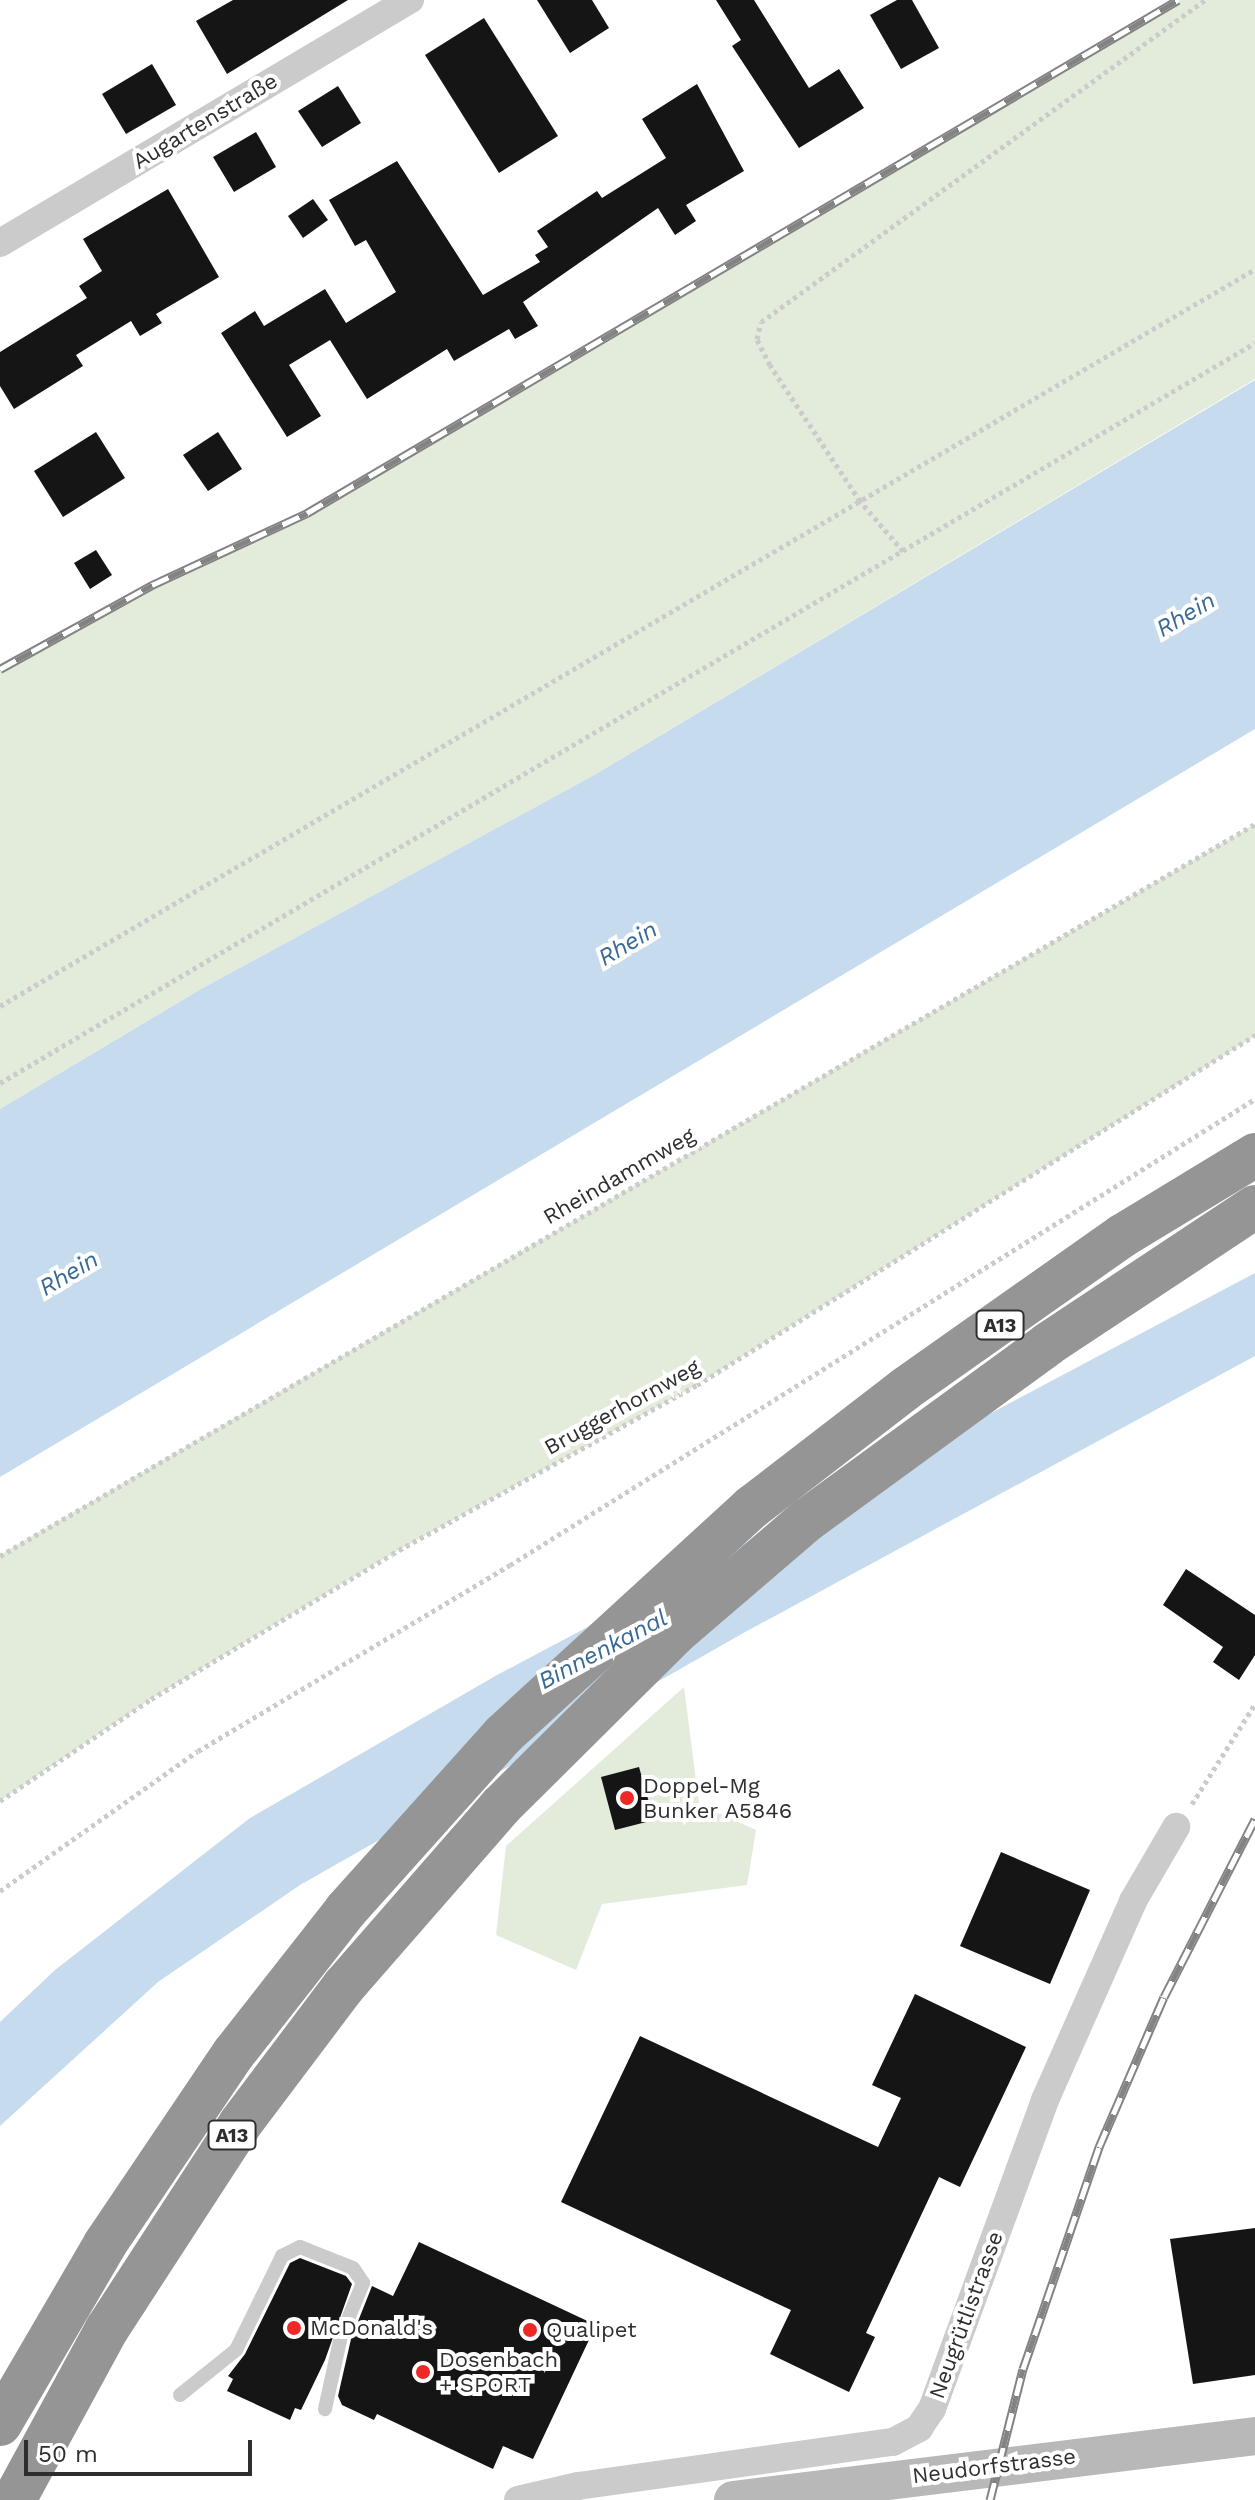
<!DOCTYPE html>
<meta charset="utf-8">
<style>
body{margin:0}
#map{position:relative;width:1255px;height:2500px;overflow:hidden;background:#fff;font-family:"Work Sans",sans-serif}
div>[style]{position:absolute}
.green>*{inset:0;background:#e3ecdb}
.water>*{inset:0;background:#c6dbed}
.building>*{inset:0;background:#151515}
.path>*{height:5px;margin-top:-2.5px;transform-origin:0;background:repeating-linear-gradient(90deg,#cbcbcb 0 4px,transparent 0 8px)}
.service>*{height:14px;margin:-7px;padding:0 7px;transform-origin:7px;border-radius:7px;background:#cbcbcb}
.minor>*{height:28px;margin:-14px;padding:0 14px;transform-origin:14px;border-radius:14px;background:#cbcbcb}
.secondary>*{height:38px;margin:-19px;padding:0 19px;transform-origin:19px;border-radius:19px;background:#b8b8b8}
.motorway>*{height:44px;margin:-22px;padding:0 22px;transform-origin:22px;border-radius:22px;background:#959595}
.rail>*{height:9px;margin-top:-4.5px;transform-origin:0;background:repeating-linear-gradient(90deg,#fff 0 18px,#838383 0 36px);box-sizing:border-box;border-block:2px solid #838383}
.dots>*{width:22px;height:22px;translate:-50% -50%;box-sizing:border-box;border:4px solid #fff;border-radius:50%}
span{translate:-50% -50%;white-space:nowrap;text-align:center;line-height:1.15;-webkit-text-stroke:8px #fff;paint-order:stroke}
.shield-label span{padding:2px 6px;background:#fff;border:2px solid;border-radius:6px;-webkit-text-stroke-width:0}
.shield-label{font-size:20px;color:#2e2e2e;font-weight:700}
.street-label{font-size:22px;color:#2e2e2e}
.poi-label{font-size:22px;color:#2e2e2e}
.left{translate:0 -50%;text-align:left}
.water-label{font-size:24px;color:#386994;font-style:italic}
.scale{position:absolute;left:24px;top:2440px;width:228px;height:36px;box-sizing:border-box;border:4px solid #2e2e2e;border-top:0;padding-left:10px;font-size:24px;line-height:28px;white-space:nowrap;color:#2e2e2e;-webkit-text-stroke:6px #fff;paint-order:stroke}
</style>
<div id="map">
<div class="green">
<i style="clip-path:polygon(1180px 0,1255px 0,1255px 379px,596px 774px,201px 989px,0 1109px,0 671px,152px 585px,307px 513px)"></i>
<i style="clip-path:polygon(1255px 824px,1255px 1036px,697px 1385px,392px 1554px,151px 1699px,0 1801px,0 1555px)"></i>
<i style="clip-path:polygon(684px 1687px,699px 1804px,756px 1830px,747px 1885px,602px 1904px,576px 1970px,496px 1935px,506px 1846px)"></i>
</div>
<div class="water">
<i style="clip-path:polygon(1255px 380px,1255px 729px,0 1477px,0 1109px,201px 989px,596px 774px)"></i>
<i style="clip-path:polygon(1255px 1273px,1255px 1356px,747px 1631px,300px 1885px,158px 1982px,0 2126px,0 2022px,55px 1970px,250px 1818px,497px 1675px)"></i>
</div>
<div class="building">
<i style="clip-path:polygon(233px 0,348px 0,227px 74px,196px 21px)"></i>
<i style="clip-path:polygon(537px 0,592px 0,609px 28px,570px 53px)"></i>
<i style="clip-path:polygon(716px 0,754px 0,809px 88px,839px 69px,864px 108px,799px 148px,732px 46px,741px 40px)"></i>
<i style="clip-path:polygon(897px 0,912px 0,939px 48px,901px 69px,870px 15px)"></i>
<i style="clip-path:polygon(484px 18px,558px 136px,499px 173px,425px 55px)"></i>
<i style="clip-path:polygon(152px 64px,176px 105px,126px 134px,102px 94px)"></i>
<i style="clip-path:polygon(697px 84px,744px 171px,686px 205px,696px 221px,675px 235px,658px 208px,523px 302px,538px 326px,515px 339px,509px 329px,454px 361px,447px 349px,367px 399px,330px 340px,289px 365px,321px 416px,287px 437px,221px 333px,255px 311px,264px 326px,325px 289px,346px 323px,396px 292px,366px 240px,355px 246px,329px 200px,397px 161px,483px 295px,540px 262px,535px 255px,548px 247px,537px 231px,597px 191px,602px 198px,666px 158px,642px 119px)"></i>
<i style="clip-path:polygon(338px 86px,361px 123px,322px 147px,298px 111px)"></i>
<i style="clip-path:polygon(256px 132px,276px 167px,234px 192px,213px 157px)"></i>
<i style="clip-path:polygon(168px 189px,219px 277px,156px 314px,162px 323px,140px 336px,131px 321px,76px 355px,83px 366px,14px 409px,0 386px,0 352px,87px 298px,79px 286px,102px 271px,83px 239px)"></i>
<i style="clip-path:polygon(313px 199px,328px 220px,303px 238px,288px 216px)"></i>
<i style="clip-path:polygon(96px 432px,125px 478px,63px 517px,34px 471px)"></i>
<i style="clip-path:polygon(218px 432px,242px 469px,208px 491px,183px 455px)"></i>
<i style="clip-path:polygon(96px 550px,112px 575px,90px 589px,74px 563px)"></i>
<i style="clip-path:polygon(1186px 1569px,1255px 1615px,1255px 1655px,1239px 1680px,1213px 1662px,1223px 1647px,1163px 1605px)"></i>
<i style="clip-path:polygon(639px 1767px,654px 1820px,615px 1830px,601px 1777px)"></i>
<i style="clip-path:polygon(1001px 1852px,1090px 1890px,1050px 1984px,960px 1946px)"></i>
<i style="clip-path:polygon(915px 1994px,1026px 2047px,960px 2187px,939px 2177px,866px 2333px,875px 2337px,849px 2392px,770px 2354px,791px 2310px,561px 2202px,640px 2036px,878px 2147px,901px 2098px,872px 2085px)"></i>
<i style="clip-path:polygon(1255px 2228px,1255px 2375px,1193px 2384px,1170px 2239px)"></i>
<i style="clip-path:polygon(419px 2242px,596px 2325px,533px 2459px,503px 2446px,493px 2469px,377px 2414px,374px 2420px,342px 2405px,338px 2396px,351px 2339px,372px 2286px,393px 2296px)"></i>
<i style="clip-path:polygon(300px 2258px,346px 2276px,352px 2284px,325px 2360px,301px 2410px,295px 2408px,290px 2420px,227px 2391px,233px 2379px,228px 2376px,245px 2354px,290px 2263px)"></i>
</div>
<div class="path">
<i style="left:903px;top:551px;width:66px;rotate:-130.7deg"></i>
<i style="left:860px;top:501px;width:163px;rotate:-123.5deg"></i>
<i style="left:770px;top:365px;width:29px;rotate:-117deg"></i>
<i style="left:757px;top:339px;width:17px;rotate:-77deg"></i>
<i style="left:761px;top:322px;width:548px;rotate:-35.95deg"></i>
<i style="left:0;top:1006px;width:1455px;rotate:-30.42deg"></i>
<i style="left:0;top:1083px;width:1457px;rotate:-30.53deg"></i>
<i style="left:0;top:1556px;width:1453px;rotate:-30.25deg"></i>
<i style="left:0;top:1801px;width:182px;rotate:-34deg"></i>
<i style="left:151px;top:1699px;width:281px;rotate:-31deg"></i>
<i style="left:392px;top:1554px;width:349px;rotate:-29deg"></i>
<i style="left:697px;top:1385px;width:659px;rotate:-32.1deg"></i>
<i style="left:1192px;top:1804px;width:118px;rotate:-57.8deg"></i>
<i style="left:0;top:1891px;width:242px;rotate:-35.3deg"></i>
<i style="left:198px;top:1751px;width:363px;rotate:-30.8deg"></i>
<i style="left:510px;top:1565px;width:879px;rotate:-32.03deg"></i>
</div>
<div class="service">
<i style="left:180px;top:2395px;width:72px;rotate:-38.8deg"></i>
<i style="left:236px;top:2350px;width:105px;rotate:-63.9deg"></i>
<i style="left:282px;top:2256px;width:20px;rotate:-27deg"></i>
<i style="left:300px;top:2247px;width:57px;rotate:21.6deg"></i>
<i style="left:353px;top:2268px;width:18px;rotate:56deg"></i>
<i style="left:363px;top:2283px;width:57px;rotate:112.5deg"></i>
<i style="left:341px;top:2336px;width:75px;rotate:102.4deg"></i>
</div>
<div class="minor">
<i style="left:0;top:243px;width:477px;rotate:-30.7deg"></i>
<i style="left:518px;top:2500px;width:62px;rotate:-13.1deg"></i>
<i style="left:578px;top:2486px;width:318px;rotate:-8deg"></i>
<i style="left:893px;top:2442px;width:30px;rotate:-28deg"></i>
<i style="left:919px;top:2428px;width:23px;rotate:-56deg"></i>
<i style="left:932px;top:2409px;width:329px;rotate:-69.9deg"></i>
<i style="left:1045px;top:2100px;width:218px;rotate:-66.1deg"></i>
<i style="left:1133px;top:1901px;width:86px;rotate:-59.8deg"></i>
</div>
<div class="secondary">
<i style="left:733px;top:2500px;width:526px;rotate:-6.99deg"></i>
</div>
<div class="motorway">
<i style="left:0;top:2424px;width:208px;rotate:-59.7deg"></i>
<i style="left:105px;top:2244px;width:230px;rotate:-56deg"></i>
<i style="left:234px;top:2053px;width:182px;rotate:-51.9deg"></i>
<i style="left:346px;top:1910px;width:235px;rotate:-48.1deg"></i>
<i style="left:503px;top:1735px;width:338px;rotate:-42.5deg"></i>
<i style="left:752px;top:1507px;width:193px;rotate:-37.6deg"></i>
<i style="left:905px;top:1389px;width:266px;rotate:-35.2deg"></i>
<i style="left:1122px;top:1236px;width:156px;rotate:-31.3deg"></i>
<i style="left:14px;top:2500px;width:195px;rotate:-61.5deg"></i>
<i style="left:107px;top:2329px;width:244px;rotate:-57deg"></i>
<i style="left:240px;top:2124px;width:173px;rotate:-53deg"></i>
<i style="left:344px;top:1986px;width:239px;rotate:-48.9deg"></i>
<i style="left:501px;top:1806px;width:245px;rotate:-44.8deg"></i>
<i style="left:675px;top:1633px;width:174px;rotate:-40.6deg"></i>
<i style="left:807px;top:1520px;width:298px;rotate:-36.1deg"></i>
<i style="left:1048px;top:1344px;width:248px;rotate:-33.5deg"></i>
</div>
<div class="rail">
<i style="left:0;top:669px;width:174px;rotate:-28.9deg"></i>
<i style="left:152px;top:585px;width:171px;rotate:-24.9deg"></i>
<i style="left:307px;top:513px;width:1011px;rotate:-30.5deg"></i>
<i style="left:990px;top:2500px;width:135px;rotate:-75.9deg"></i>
<i style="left:1023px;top:2369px;width:235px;rotate:-71.1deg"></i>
<i style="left:1099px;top:2147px;width:163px;rotate:-66.6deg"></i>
<i style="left:1164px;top:1997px;width:200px;rotate:-62.9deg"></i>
</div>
<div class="dots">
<i style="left:627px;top:1798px;background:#ed2827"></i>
<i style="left:294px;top:2328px;background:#ed2827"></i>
<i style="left:530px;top:2330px;background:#ed2827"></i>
<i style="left:423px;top:2372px;background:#ed2827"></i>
</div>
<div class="shield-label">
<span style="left:1000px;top:1325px">A13</span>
<span style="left:232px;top:2135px">A13</span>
</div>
<div class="street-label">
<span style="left:205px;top:121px;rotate:-31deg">Augartenstraße</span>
<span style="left:619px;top:1176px;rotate:-30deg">Rheindammweg</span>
<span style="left:622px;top:1407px;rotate:-29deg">Bruggerhornweg</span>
<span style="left:966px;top:2315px;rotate:-70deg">Neugrütlistrasse</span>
<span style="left:994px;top:2466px;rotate:-7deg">Neudorfstrasse</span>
</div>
<div class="poi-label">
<span class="left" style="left:643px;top:1798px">Doppel-Mg<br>Bunker A5846</span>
<span class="left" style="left:310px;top:2328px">McDonald's</span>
<span class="left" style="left:546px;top:2330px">Qualipet</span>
<span class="left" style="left:439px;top:2372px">Dosenbach<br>+ SPORT</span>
</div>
<div class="water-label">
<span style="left:1186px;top:615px;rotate:-31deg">Rhein</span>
<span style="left:628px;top:944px;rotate:-31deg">Rhein</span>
<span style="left:69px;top:1274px;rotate:-31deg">Rhein</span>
<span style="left:603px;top:1650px;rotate:-28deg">Binnenkanal</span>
</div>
<div class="scale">50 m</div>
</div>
